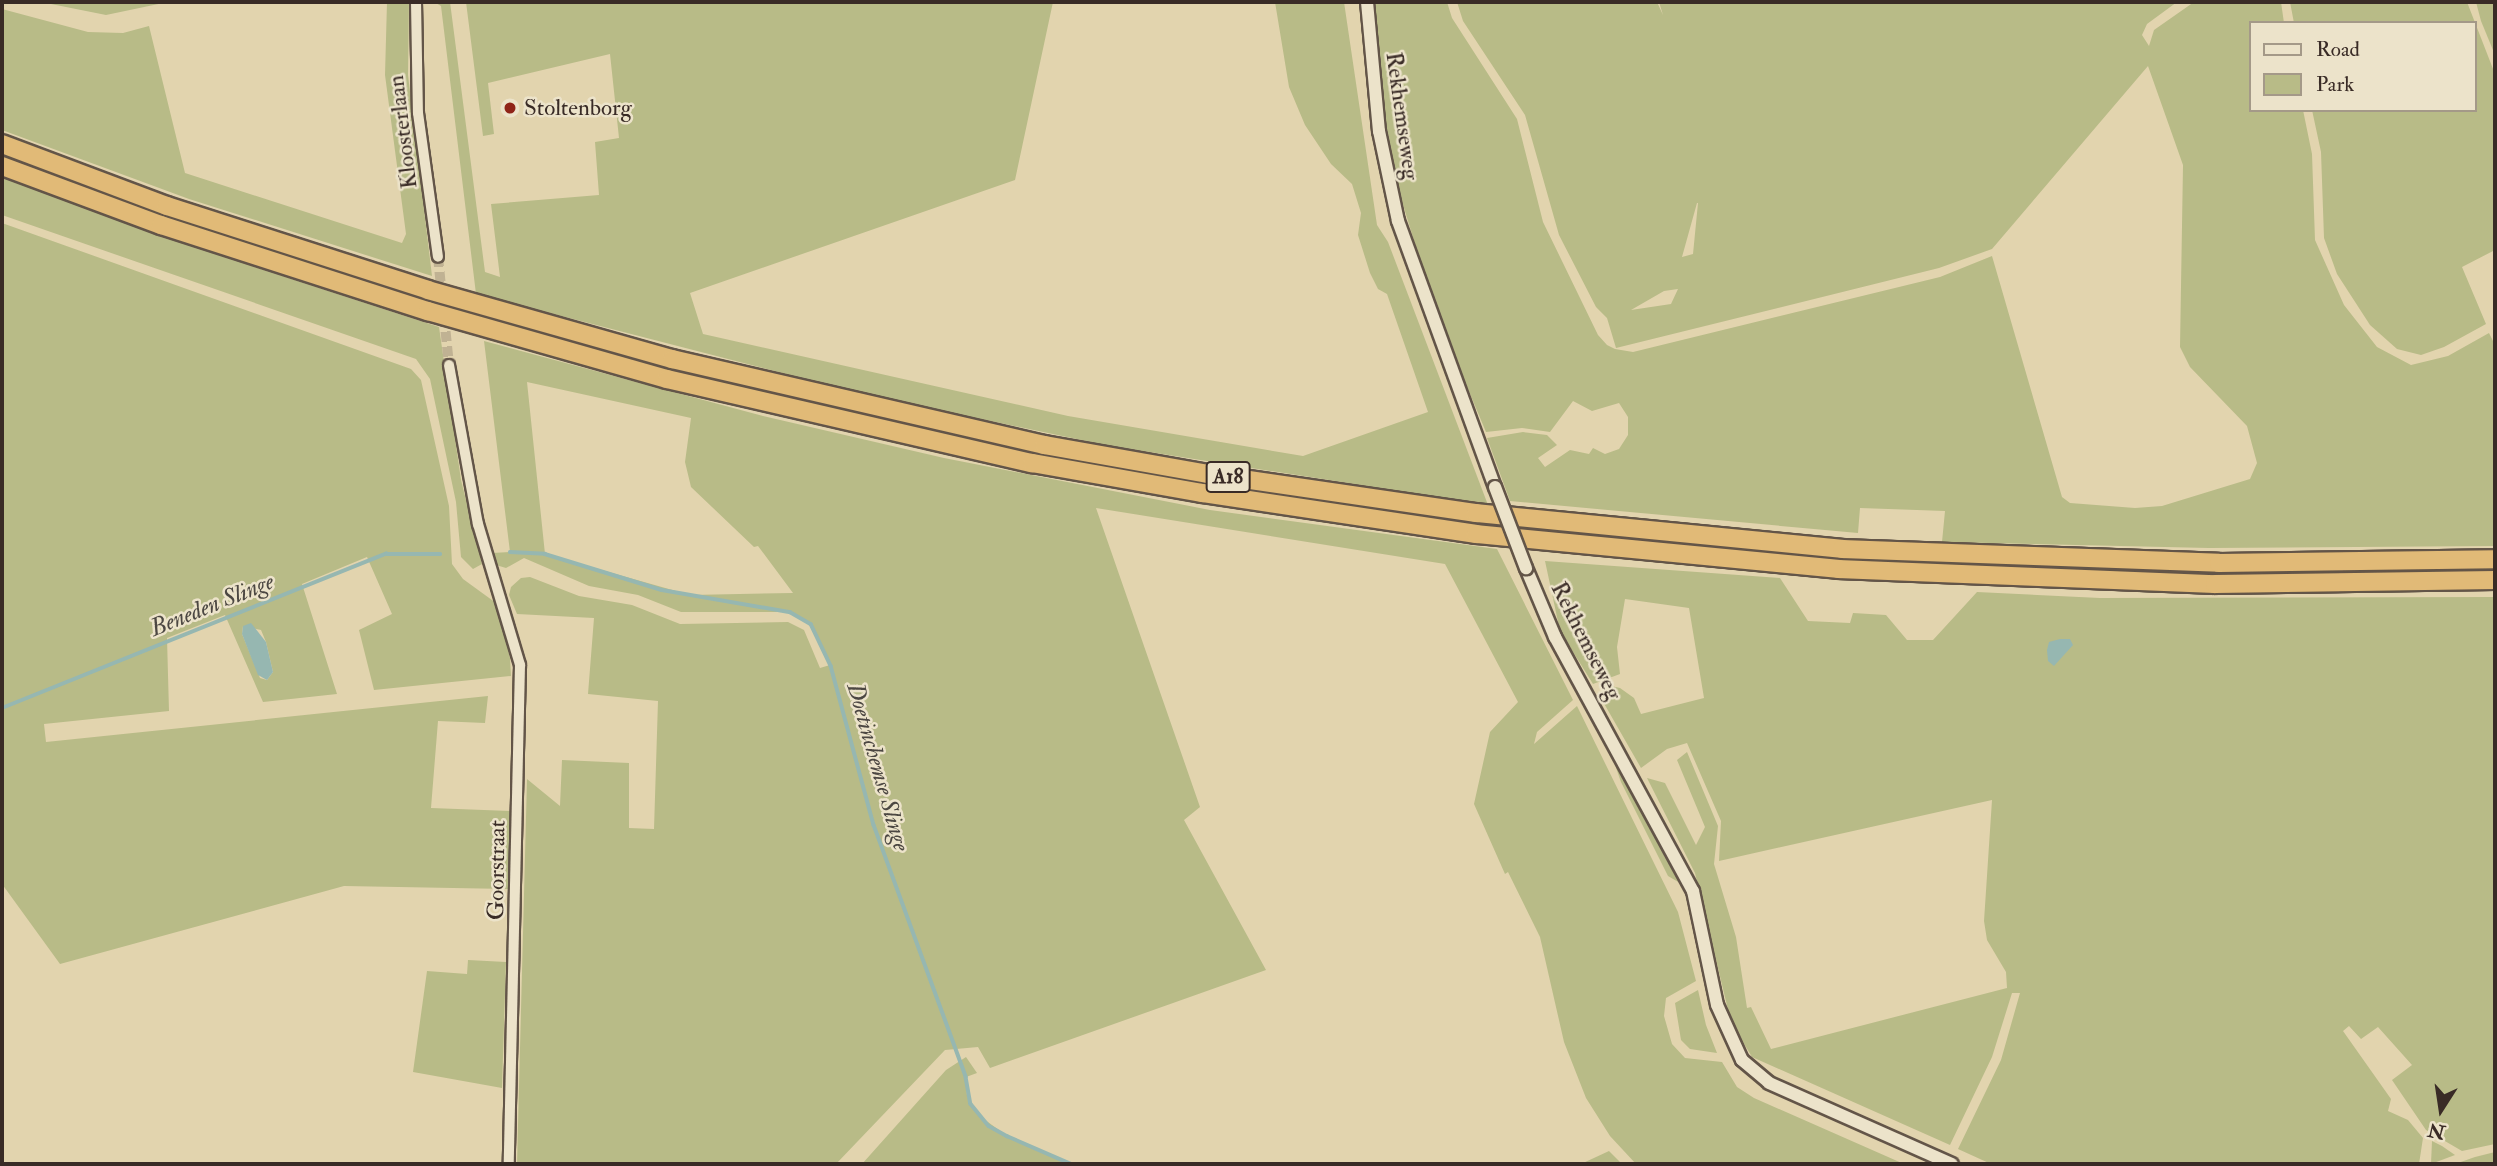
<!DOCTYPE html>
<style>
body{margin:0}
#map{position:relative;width:2497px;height:1166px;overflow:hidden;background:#e2d4ae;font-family:"IM FELL Double Pica",serif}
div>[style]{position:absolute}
.green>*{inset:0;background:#b8bb87}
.water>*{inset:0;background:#96b7b1}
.stream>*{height:3.5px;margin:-1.75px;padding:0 1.75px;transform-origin:1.75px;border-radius:1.75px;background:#96b7b1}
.minor-tunnel>*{height:10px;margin-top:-5px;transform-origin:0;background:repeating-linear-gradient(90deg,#c0b293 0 10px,transparent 0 15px)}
.roads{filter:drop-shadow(2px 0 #635548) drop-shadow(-2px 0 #635548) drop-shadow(0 2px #635548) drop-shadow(0 -2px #635548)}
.minor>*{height:10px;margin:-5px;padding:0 5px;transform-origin:5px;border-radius:5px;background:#ece3ca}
.tertiary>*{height:12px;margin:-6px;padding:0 6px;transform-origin:6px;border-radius:6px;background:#ece3ca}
.motorway>*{height:18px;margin:-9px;padding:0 9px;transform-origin:9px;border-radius:9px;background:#e1ba77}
.bridges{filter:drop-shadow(2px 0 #635548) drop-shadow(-2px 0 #635548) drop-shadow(0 2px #635548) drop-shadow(0 -2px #635548)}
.tertiary-bridge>*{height:12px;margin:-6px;padding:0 6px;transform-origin:6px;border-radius:6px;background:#ece3ca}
.dots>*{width:19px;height:19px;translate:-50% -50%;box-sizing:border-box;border:4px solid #ece3ca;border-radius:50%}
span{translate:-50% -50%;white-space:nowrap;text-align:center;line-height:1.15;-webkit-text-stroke:5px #ece3ca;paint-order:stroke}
.shield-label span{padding:2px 5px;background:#ece3ca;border:2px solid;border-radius:5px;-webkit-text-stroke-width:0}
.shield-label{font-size:21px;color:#392b26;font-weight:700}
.poi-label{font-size:23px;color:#392b26}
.left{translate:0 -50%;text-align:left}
.street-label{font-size:23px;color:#392b26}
.water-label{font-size:24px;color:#4c4742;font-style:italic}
.frame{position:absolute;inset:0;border:4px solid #392b26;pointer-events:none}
.legend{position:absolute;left:2249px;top:21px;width:228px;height:91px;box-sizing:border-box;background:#ece3ca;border:2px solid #a49988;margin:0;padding:9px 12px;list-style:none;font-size:21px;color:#392b26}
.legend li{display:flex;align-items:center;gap:14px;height:35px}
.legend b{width:35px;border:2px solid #a49988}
.north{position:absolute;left:2406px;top:1075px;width:70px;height:70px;-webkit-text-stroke:5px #ece3ca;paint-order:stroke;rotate:192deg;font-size:19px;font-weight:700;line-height:28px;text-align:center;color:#392b26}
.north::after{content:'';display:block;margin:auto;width:24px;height:32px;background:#392b26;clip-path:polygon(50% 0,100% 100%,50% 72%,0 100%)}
</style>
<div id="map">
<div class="green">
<i style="clip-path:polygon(41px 2px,168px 2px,106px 15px)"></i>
<i style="clip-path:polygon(387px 2px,409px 2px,408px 75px,432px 276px,189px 199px,2px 130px,2px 9px,88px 32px,123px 33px,149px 26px,185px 173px,402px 243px,406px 234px,385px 75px)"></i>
<i style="clip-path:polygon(434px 2px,450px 2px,485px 272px,500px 277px,491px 204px,599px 195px,595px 142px,619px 138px,610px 54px,488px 83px,494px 134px,483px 136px,466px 2px,1053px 2px,1015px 180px,690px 293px,703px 334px,1068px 416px,1303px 456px,1428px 412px,1387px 294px,1378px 289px,1370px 273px,1358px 235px,1361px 213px,1352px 184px,1331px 164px,1305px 125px,1289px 87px,1275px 2px,1344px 2px,1377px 225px,1388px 242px,1488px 505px,1105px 445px,876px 397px,476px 294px,441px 6px)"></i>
<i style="clip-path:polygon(evenodd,1374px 2px,1447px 2px,1452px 18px,1517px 119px,1543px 222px,1598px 335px,1607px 345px,1615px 349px,1633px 352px,1940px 277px,1992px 256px,2062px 497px,2070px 503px,2135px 508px,2162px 506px,2250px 479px,2257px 463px,2247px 426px,2190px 367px,2180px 347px,2183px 165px,2148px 66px,1992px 249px,1939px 268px,1616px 348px,1607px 318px,1596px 307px,1559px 235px,1525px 115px,1463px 21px,1457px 2px,1657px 2px,1663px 15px,1659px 2px,2177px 2px,2147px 24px,2142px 35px,2149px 46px,2154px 30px,2194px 2px,2281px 2px,2284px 23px,2250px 23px,2250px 110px,2303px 110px,2312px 154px,2315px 240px,2344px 305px,2377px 347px,2411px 365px,2448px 356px,2489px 333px,2495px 345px,2495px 546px,2209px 548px,1942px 542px,1945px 511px,1860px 508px,1858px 533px,1510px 501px,1487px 438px,1523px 432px,1547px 435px,1557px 445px,1538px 458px,1545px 467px,1570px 450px,1589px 454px,1593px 448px,1605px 454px,1619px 449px,1628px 435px,1628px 417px,1619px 403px,1592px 411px,1573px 401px,1550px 432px,1522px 428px,1486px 432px,1437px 315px,1400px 195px,1385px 119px,1374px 2px,1698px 203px,1693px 254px,1682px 257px,1697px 203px,1698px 203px,1374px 2px,1678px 289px,1671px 304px,1631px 310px,1664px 291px,1678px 289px)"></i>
<i style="clip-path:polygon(2290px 2px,2467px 2px,2495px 74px,2495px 250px,2462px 267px,2486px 324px,2444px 347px,2421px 355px,2397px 349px,2370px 325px,2337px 274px,2324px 238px,2321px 152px,2312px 110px,2474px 110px,2474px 23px,2294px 23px)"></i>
<i style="clip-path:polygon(2476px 2px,2495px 2px,2495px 55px,2481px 21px)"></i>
<i style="clip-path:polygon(2px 177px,166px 238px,439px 327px,461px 480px,482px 564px,473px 569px,461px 557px,456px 502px,430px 379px,416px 359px,2px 215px)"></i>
<i style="clip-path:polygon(evenodd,2px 223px,411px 369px,421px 380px,449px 506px,452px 564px,463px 579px,496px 603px,510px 658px,511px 676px,374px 690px,359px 630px,392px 614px,367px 557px,302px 584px,337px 694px,263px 702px,225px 615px,167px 638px,169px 711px,44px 724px,46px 742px,488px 696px,485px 723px,438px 721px,431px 808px,510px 811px,508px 889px,344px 886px,60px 964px,2px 884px,2px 223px,243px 626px,261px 630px,266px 642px,273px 672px,267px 680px,260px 678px,242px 634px,243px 626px)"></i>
<i style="clip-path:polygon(evenodd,484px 341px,763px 416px,944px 458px,1210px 510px,1497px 549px,1573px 700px,1537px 732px,1534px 744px,1577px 706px,1678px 912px,1696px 981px,1666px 998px,1664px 1016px,1672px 1044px,1685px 1058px,1722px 1062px,1737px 1087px,1754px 1098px,1904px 1164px,1636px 1164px,1610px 1136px,1586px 1098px,1564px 1042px,1540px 937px,1508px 872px,1505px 874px,1474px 804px,1490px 732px,1518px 702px,1445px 564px,1096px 508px,1200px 807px,1184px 820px,1266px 970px,990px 1068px,978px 1047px,945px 1050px,836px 1164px,517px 1164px,527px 779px,560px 806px,562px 760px,629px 763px,629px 828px,654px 829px,658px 701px,588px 694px,594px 618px,517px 614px,509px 595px,511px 587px,521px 578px,530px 577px,579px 596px,632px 605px,680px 624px,788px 622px,804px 630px,820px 668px,830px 665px,811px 625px,790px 612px,681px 612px,638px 595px,589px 586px,524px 558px,506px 568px,496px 565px,492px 553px,510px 552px,484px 341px,527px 382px,691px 418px,685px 462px,691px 487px,754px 547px,758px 546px,793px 593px,690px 595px,545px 554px,527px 382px)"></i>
<i style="clip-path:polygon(1545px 561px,1780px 578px,1808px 621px,1850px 623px,1853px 613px,1886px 615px,1907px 640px,1933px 640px,1977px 592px,2100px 598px,2495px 597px,2495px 1144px,2462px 1151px,2426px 1130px,2392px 1080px,2412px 1065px,2378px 1027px,2361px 1039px,2349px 1026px,2343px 1031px,2391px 1099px,2388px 1111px,2408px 1120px,2423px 1138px,2419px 1164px,1991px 1164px,1958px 1149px,2001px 1060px,2020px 993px,2012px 993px,1992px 1057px,1950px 1145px,1752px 1057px,1731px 1022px,1695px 873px,1647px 778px,1665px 783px,1696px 845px,1705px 827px,1677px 760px,1687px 752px,1718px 826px,1714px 864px,1736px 937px,1747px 1008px,1751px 1007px,1771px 1049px,2007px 988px,2006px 972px,1987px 940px,1984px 921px,1992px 800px,1719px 861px,1721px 821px,1687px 743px,1667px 749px,1641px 768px,1598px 693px,1611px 686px,1620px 688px,1634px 698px,1641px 714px,1704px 698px,1689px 608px,1625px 599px,1617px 647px,1620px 674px,1593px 684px,1560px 631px)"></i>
<i style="clip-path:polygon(1602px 728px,1667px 848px,1680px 883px,1668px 876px,1621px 782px)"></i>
<i style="clip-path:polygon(468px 960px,506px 962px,502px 1088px,413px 1072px,427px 971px,467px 974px)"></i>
<i style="clip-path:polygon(1698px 990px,1706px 1025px,1717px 1053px,1690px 1049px,1681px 1040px,1675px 1003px)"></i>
<i style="clip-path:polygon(966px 1057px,977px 1073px,966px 1077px,967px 1096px,977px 1114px,1007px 1136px,1072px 1164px,862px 1164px,946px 1070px)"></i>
<i style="clip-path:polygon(2432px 1141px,2442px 1146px,2455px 1155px,2431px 1164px)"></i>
<i style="clip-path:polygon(1609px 1151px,1622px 1164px,1581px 1164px)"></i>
<i style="clip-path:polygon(2495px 1152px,2495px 1164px,2455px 1164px,2475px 1157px)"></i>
</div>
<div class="water">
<i style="clip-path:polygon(251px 623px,266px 642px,273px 672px,267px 680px,258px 675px,242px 634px,243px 626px)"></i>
<i style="clip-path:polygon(2060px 639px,2070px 639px,2073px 645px,2054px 666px,2048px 661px,2047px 650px,2049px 642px)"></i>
</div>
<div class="stream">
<i style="left:510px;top:552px;width:35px;rotate:3deg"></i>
<i style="left:545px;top:554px;width:122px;rotate:17.1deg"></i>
<i style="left:662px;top:590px;width:130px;rotate:9.8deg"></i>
<i style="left:790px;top:612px;width:24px;rotate:30deg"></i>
<i style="left:811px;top:624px;width:47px;rotate:64.5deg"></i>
<i style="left:831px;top:666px;width:165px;rotate:74.9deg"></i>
<i style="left:874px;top:825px;width:268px;rotate:69.9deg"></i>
<i style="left:966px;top:1077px;width:27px;rotate:80deg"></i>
<i style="left:971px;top:1104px;width:28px;rotate:51deg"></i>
<i style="left:989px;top:1126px;width:21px;rotate:29deg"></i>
<i style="left:1007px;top:1136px;width:70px;rotate:23.6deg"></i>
<i style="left:2px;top:708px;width:414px;rotate:-21.9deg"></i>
<i style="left:386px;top:554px;width:54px"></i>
</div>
<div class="minor-tunnel">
<i style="left:438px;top:257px;width:109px;rotate:84.2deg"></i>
</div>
<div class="roads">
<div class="minor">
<i style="left:416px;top:2px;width:111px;rotate:89deg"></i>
<i style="left:418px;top:113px;width:145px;rotate:82.1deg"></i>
<i style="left:449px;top:365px;width:162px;rotate:79.7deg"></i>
<i style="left:478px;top:524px;width:147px;rotate:73.4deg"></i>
<i style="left:520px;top:665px;width:499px;rotate:91.3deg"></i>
</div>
<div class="tertiary">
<i style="left:1367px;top:2px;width:130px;rotate:84.7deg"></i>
<i style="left:1379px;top:131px;width:92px;rotate:78.1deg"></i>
<i style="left:1398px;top:221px;width:283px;rotate:70deg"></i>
<i style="left:1526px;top:568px;width:75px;rotate:67.2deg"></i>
<i style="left:1555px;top:637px;width:289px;rotate:61.5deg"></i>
<i style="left:1693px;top:891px;width:116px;rotate:78.1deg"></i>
<i style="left:1717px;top:1005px;width:60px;rotate:65.6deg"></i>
<i style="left:1742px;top:1060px;width:35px;rotate:40deg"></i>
<i style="left:1769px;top:1083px;width:200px;rotate:23.9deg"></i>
</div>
<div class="motorway">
<i style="left:2px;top:144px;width:176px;rotate:20.6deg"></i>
<i style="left:167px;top:206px;width:274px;rotate:17.8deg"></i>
<i style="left:428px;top:290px;width:254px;rotate:15.8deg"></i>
<i style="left:672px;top:359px;width:382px;rotate:13deg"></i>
<i style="left:1044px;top:445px;width:167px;rotate:10deg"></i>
<i style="left:1208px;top:474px;width:271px;rotate:8.3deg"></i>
<i style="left:1476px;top:513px;width:368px;rotate:5.6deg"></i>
<i style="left:1842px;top:549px;width:377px;rotate:2.1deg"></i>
<i style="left:2219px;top:563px;width:276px;rotate:-0.8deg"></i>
<i style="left:2px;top:166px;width:170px;rotate:20.4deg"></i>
<i style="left:161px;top:225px;width:281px;rotate:17.9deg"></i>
<i style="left:428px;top:311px;width:248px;rotate:15.9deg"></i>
<i style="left:667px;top:379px;width:375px;rotate:13deg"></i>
<i style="left:1032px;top:463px;width:173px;rotate:10deg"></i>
<i style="left:1202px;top:493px;width:277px;rotate:8.5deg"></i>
<i style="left:1476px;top:534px;width:364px;rotate:5.5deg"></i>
<i style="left:1838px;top:569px;width:377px;rotate:2.3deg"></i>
<i style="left:2215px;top:584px;width:280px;rotate:-0.8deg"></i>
</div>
</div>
<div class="bridges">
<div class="tertiary-bridge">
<i style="left:1495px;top:487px;width:87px;rotate:69.1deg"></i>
</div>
</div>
<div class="dots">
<i style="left:510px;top:108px;background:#8f2418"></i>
</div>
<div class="shield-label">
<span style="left:1228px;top:477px">A18</span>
</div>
<div class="poi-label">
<span class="left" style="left:524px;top:108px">Stoltenborg</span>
</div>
<div class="street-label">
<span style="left:1402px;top:116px;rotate:82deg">Rekhemseweg</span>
<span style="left:403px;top:132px;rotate:-97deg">Kloosterlaan</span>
<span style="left:1586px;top:641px;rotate:63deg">Rekhemseweg</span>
<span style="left:497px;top:870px;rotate:-89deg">Goorstraat</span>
</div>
<div class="water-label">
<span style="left:212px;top:605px;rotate:-22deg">Beneden Slinge</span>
<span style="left:878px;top:767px;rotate:74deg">Doetinchemse Slinge</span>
</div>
<div class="frame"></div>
<ul class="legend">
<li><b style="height:9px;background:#ece3ca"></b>Road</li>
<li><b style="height:19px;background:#b8bb87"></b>Park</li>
</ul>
<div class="north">N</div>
</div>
